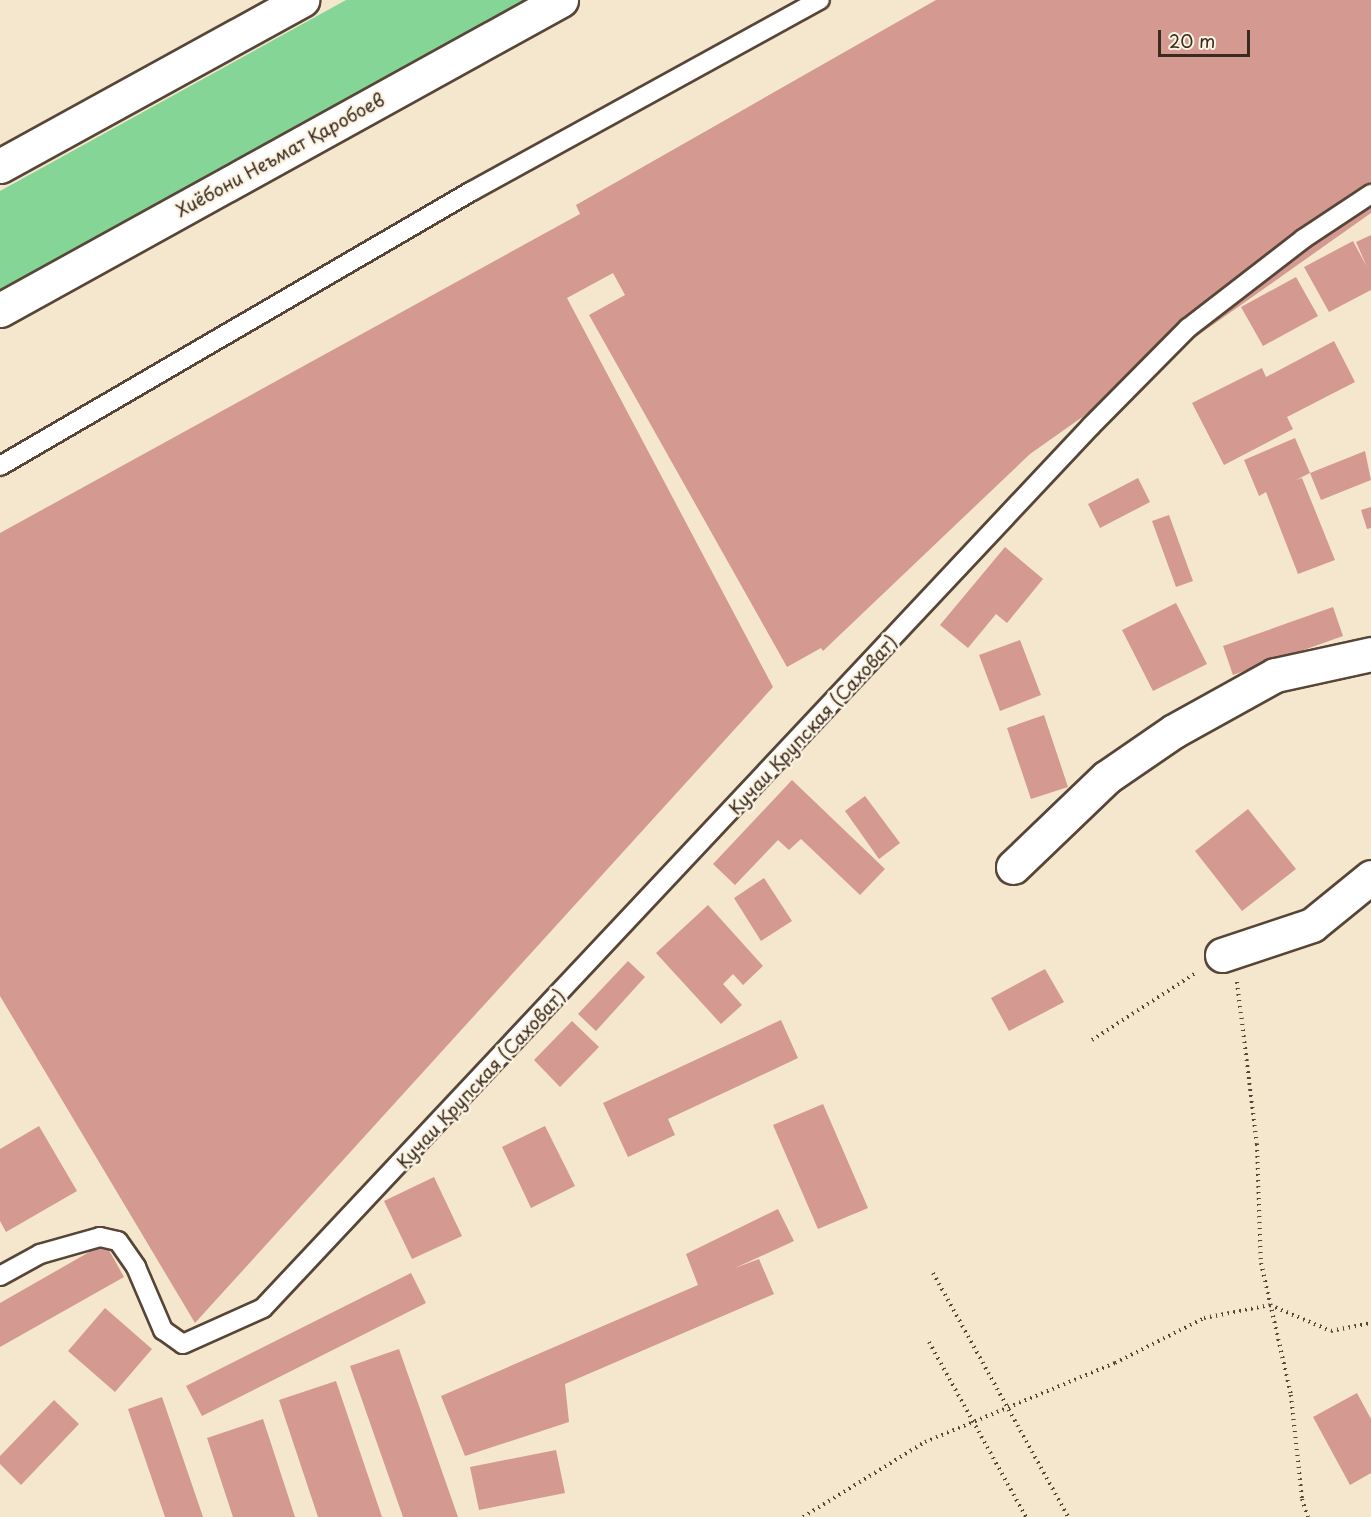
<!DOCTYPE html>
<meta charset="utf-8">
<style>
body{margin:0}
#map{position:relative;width:1371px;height:1517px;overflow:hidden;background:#f5e7cd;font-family:"Playpen Sans",sans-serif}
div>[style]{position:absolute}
.green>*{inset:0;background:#85d596}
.building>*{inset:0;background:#d49990}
.path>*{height:4px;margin-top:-2px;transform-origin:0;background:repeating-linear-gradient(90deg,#574638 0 1.5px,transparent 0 6px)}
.roads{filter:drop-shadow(2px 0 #574638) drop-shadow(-2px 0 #574638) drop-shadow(0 2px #574638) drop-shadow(0 -2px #574638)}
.service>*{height:18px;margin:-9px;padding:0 9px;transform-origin:9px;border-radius:9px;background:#fff}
.minor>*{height:33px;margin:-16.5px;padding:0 16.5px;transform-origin:16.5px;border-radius:16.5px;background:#fff}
.trunk>*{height:33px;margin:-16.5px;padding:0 16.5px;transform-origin:16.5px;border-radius:16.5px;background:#fff}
span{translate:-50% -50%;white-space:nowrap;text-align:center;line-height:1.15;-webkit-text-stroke:5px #fcf5e5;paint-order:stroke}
.street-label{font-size:18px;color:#3b2a1e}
.scale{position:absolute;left:1158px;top:30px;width:92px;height:27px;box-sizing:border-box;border:3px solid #3b2a1e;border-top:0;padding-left:8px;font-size:18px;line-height:21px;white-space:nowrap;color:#3b2a1e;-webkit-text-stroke:4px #fcf5e5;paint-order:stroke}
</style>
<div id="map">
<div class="green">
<i style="clip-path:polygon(346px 0,529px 0,0 290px,0 191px)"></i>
</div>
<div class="building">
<i style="clip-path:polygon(936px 0,1371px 0,1371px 213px,1030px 454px,823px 651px,821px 648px,787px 667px,589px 315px,625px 295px,613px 273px,567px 298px,773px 687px,195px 1323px,0 996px,0 533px,580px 214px,576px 205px)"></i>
<i style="clip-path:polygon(1371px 235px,1371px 290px,1329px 312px,1304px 267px,1353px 241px,1367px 267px,1356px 242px)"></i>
<i style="clip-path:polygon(1296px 277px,1318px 316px,1263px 346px,1241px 307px)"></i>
<i style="clip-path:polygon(1334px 341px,1355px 382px,1287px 417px,1293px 429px,1224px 465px,1192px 403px,1262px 368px,1266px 377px)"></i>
<i style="clip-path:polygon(1295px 438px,1310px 473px,1296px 480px,1302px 478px,1335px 560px,1298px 574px,1266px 492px,1259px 496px,1244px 460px)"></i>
<i style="clip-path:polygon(1365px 451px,1371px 480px,1321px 500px,1310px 473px)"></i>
<i style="clip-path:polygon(1138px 478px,1150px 502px,1100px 528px,1088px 504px)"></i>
<i style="clip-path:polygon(1371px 507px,1371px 528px,1367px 529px,1361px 510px)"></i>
<i style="clip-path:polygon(1169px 515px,1193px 581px,1176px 587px,1152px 521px)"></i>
<i style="clip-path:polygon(1005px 547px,1043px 579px,1007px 623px,996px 614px,968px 648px,940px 625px)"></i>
<i style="clip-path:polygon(1176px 603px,1207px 664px,1153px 691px,1122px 630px)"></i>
<i style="clip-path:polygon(1333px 607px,1343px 636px,1233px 675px,1223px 646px)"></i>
<i style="clip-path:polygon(1020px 640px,1041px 695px,1000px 711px,979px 655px)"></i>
<i style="clip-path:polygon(1044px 715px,1068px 787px,1031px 799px,1007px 728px)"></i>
<i style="clip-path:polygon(792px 780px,885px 869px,860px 895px,801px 839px,789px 850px,778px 840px,735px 885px,713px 864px)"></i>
<i style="clip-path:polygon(865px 796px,900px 843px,879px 859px,845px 811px)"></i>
<i style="clip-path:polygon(1248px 809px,1296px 869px,1242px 911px,1195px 851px)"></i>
<i style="clip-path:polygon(764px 878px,792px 921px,761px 941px,734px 898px)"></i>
<i style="clip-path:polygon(708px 905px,763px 966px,743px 985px,733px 974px,723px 984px,742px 1005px,721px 1024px,656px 953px)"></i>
<i style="clip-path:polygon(628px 961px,645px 977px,596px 1031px,578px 1014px)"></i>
<i style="clip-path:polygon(1045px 969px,1064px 1002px,1009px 1031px,991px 998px)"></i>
<i style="clip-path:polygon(781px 1020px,798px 1058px,668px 1119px,675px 1135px,628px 1157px,603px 1103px)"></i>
<i style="clip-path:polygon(572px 1021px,599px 1047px,560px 1087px,534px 1060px)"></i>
<i style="clip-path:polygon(823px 1104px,868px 1208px,818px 1229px,773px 1125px)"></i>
<i style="clip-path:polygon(39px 1126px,77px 1191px,6px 1232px,0 1221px,0 1149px)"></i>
<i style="clip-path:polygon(545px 1126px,575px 1186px,531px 1208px,502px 1147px)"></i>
<i style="clip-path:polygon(434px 1177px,462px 1236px,412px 1259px,384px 1201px)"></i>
<i style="clip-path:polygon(778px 1209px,794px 1241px,735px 1268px,759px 1259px,774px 1294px,565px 1384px,569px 1422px,465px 1456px,441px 1396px,698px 1285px,686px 1254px)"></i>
<i style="clip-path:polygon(105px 1243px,124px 1277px,0 1347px,0 1303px)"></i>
<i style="clip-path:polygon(411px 1273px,426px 1303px,202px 1416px,186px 1386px)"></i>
<i style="clip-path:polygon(105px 1308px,152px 1349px,115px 1392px,68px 1351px)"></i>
<i style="clip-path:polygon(399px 1349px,458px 1517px,403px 1517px,350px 1366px)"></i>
<i style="clip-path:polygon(336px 1381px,382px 1517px,318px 1517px,279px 1400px)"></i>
<i style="clip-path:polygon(1357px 1393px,1371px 1419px,1371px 1473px,1350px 1485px,1313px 1417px)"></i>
<i style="clip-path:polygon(162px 1397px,203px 1517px,165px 1517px,128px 1409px)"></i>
<i style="clip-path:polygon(54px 1400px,79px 1424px,21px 1485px,0 1464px,0 1456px)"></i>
<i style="clip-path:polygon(263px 1419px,295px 1517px,233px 1517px,207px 1438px)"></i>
<i style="clip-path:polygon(556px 1450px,565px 1493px,479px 1510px,470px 1467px)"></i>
</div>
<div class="path">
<i style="left:1237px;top:982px;width:163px;rotate:83deg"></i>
<i style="left:1257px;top:1144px;width:119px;rotate:88.1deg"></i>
<i style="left:1261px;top:1263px;width:135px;rotate:77.2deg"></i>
<i style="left:1291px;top:1395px;width:105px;rotate:84deg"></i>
<i style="left:1302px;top:1499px;width:19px;rotate:72deg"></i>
<i style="left:1092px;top:1040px;width:125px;rotate:-32.9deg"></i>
<i style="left:933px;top:1273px;width:279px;rotate:61deg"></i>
<i style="left:929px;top:1342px;width:200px;rotate:61deg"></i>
<i style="left:803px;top:1517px;width:143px;rotate:-31.6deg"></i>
<i style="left:925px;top:1442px;width:206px;rotate:-22.6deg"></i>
<i style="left:1115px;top:1363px;width:100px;rotate:-26.8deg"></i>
<i style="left:1204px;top:1318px;width:67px;rotate:-11.1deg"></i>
<i style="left:1270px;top:1305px;width:66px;rotate:23.1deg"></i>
<i style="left:1331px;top:1331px;width:41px;rotate:-11.3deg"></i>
</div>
<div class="roads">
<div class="service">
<i style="left:0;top:466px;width:546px;rotate:-30.23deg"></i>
<i style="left:472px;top:191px;width:397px;rotate:-28.8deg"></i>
<i style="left:0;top:1276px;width:46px;rotate:-28.8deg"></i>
<i style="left:40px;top:1254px;width:62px;rotate:-15.8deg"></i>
<i style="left:100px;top:1237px;width:18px;rotate:13deg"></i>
<i style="left:118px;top:1241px;width:32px;rotate:55deg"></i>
<i style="left:136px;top:1267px;width:69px;rotate:66.8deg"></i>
<i style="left:163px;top:1330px;width:24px;rotate:35deg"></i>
<i style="left:183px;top:1344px;width:88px;rotate:-24.2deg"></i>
<i style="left:263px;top:1308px;width:1210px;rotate:-46.81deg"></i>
<i style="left:1091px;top:426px;width:138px;rotate:-45.3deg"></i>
<i style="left:1188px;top:328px;width:145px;rotate:-37.7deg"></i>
<i style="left:1303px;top:239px;width:82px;rotate:-33.5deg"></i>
</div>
<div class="minor">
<i style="left:1013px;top:867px;width:130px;rotate:-43.8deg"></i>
<i style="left:1107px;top:777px;width:81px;rotate:-34.5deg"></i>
<i style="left:1174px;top:731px;width:115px;rotate:-29deg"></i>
<i style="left:1275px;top:675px;width:98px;rotate:-12.3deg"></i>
<i style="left:1222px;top:955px;width:95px;rotate:-18.4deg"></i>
<i style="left:1312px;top:925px;width:76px;rotate:-39.1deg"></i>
</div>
<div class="trunk">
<i style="left:0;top:166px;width:345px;rotate:-28.8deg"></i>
<i style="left:0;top:310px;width:641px;rotate:-28.92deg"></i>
</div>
</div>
<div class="street-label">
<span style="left:280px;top:155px;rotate:-29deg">Хиёбони Неъмат Қаробоев</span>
<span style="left:813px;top:725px;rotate:-47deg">Кучаи Крупская (Саховат)</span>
<span style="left:481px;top:1079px;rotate:-47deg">Кучаи Крупская (Саховат)</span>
</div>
<div class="scale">20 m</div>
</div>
